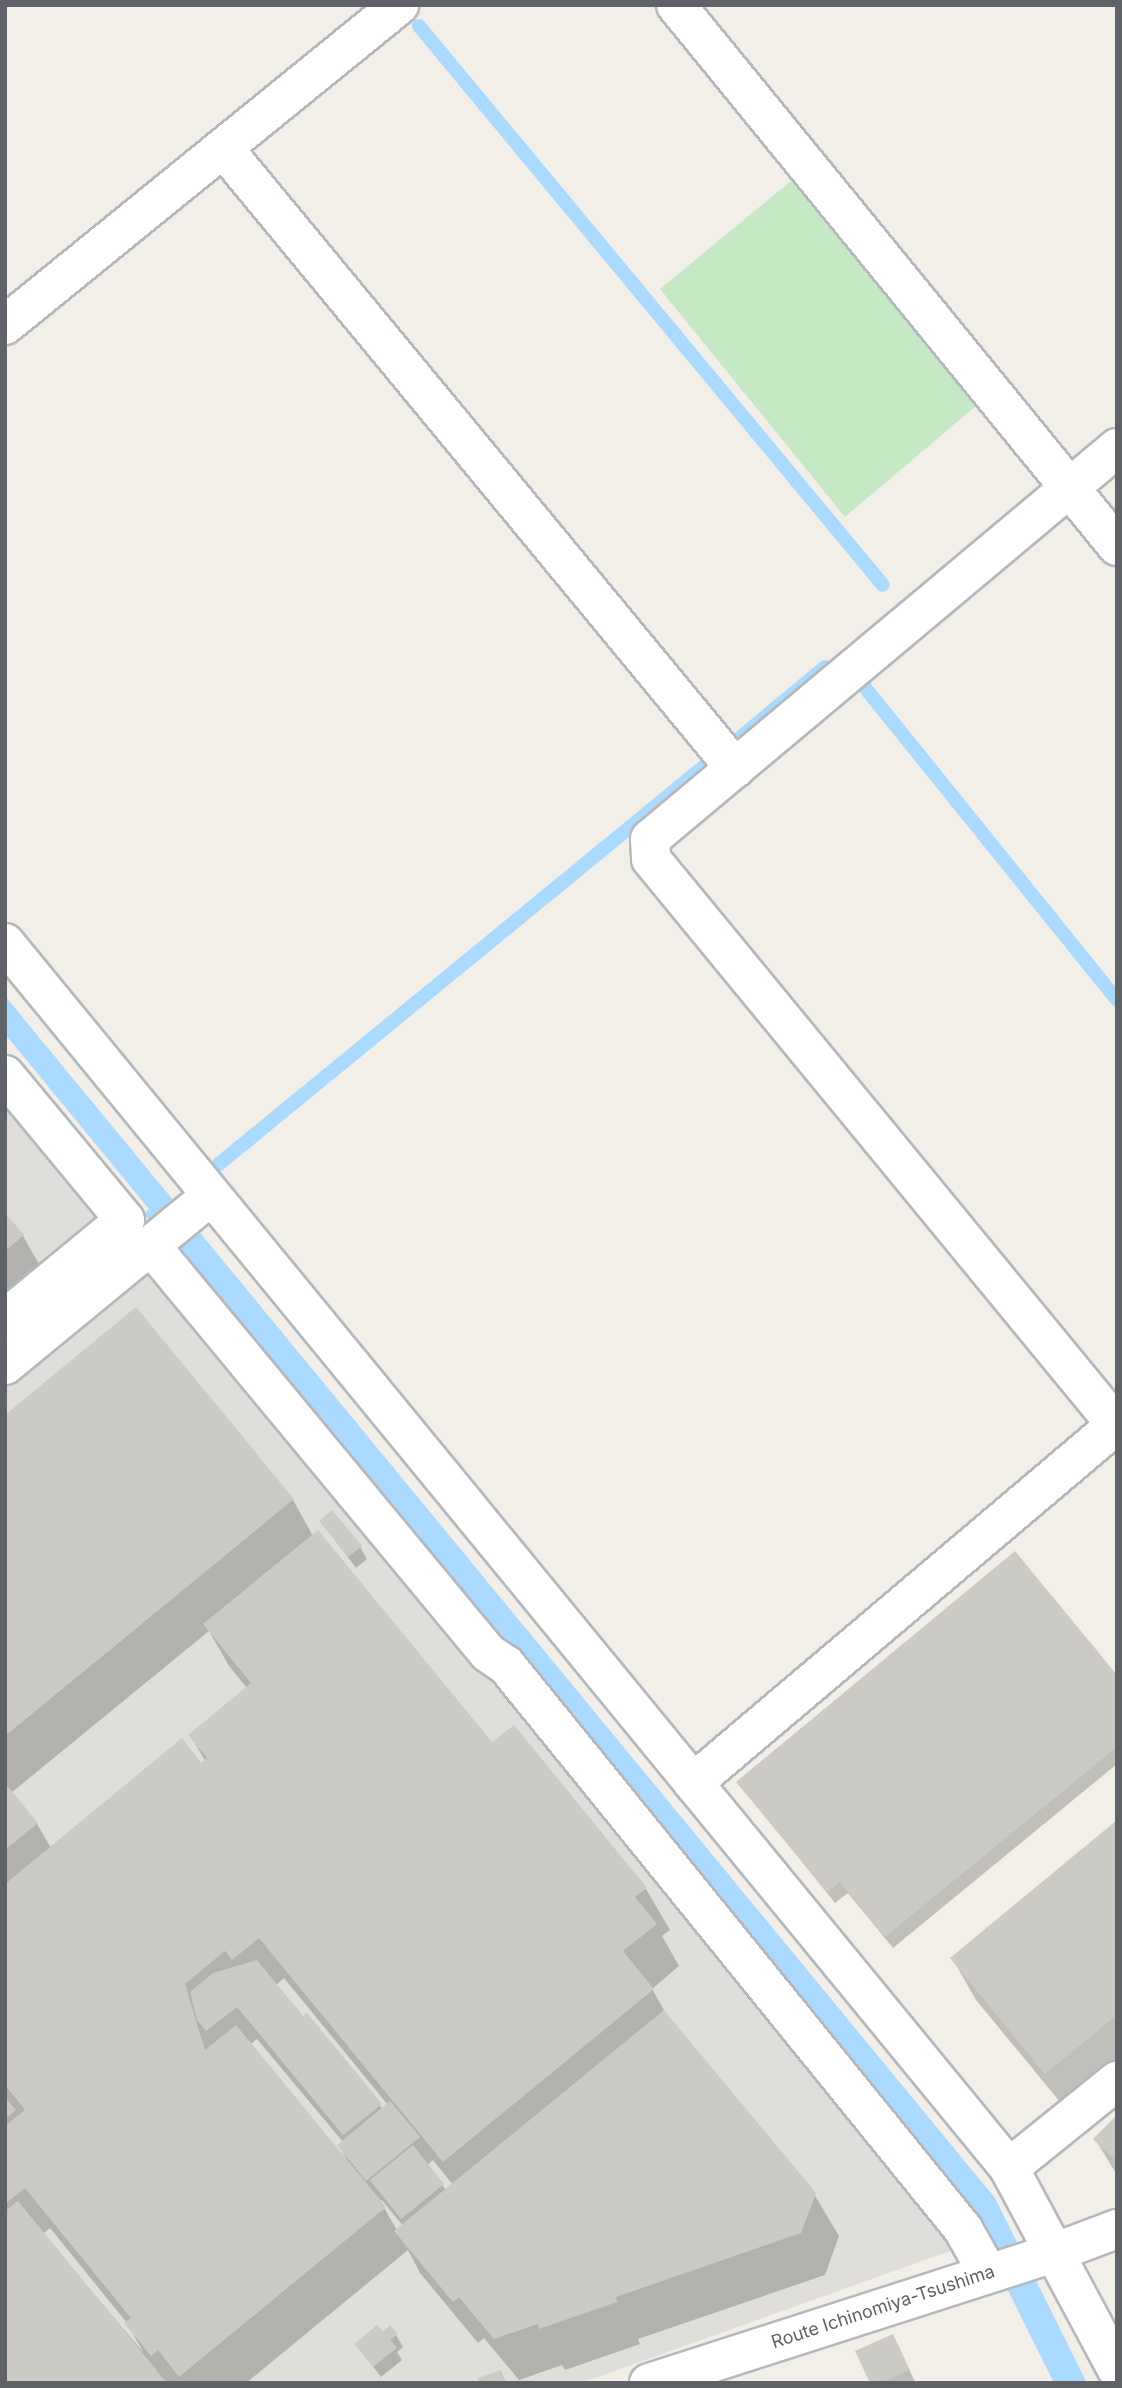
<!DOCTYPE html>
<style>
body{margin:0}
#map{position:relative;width:1122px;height:2388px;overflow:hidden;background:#f1efe8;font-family:Inter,sans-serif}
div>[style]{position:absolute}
.industrial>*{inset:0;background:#e0deda}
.green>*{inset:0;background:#c5e8c5}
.water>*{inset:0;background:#aadaff}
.shadow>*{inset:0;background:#0003}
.stream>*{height:14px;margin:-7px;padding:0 7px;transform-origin:7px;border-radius:7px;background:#aadaff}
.building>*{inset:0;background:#cccac5}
.roads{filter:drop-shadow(2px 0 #b5b8bc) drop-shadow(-2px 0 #b5b8bc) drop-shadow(0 2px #b5b8bc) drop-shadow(0 -2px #b5b8bc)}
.street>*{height:38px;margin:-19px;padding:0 19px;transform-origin:19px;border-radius:19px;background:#fff}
.secondary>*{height:38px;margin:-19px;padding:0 19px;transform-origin:19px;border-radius:19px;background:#fff}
span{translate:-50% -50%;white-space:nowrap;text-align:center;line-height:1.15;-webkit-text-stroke:5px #fff;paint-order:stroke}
.street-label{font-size:18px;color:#5f6368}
.frame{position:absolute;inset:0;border:7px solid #5f6368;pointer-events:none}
</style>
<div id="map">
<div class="industrial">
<i style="clip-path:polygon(5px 1108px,103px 1227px,5px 1306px)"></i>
<i style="clip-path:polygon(148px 1263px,497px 1689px,504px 1684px,964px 2246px,581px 2383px,5px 2383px,5px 1379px)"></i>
</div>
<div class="green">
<i style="clip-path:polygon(791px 181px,977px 405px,845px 517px,660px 289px)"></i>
</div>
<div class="water">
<i style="clip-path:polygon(5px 996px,995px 2198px,1087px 2383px,1054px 2383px,974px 2222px,144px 1214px,149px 1209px,5px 1034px)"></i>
</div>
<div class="shadow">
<i style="clip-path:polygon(5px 1216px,23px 1236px,47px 1278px,5px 1312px)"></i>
<i style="clip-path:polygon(evenodd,136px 1310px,293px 1500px,313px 1536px,492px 1745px,646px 1889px,670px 1930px,662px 1936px,679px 1966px,652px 1989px,669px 2019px,814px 2194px,839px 2236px,825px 2275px,638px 2339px,640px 2344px,565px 2370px,562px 2365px,519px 2380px,484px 2338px,478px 2343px,420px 2273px,408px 2250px,246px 2383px,5px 2383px,5px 1417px,136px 1310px,209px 1631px,229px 1666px,247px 1688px,190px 1735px,206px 1762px,51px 1848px,37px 1824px,11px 1793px,209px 1631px,136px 1310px,284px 1978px,388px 2105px,383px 2109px,276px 1985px,284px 1978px,136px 1310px,257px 2039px,343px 2142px,339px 2145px,347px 2160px,250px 2045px,257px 2039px,136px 1310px,433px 2160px,453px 2185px,446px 2190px,427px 2165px,433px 2160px,136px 1310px,382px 2200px,403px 2226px,397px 2230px,380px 2201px,382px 2200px,136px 1310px,50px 2228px,127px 2323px,143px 2352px,43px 2234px,50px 2228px)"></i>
<i style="clip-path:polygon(321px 1521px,360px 1547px,367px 1559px,356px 1568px)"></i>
<i style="clip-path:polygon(1117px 1678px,1117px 1764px,893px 1948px,848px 1893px,835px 1903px,738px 1782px)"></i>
<i style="clip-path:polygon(1117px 1823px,1117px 2076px,1070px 2114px,976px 2000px,952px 1958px)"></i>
<i style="clip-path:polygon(1117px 2117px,1117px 2175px,1095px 2139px)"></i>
<i style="clip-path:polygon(382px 2333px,396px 2335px,403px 2347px,397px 2352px,402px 2360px,381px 2377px,356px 2344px)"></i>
<i style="clip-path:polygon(893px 2336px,899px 2347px,915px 2382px,872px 2383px)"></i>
</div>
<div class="stream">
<i style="left:419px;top:26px;width:726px;rotate:50.31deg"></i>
<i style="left:858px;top:679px;width:412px;rotate:51.1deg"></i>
<i style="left:736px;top:741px;width:116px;rotate:-39.7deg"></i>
<i style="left:219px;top:1164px;width:631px;rotate:-39.34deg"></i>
</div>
<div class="building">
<i style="clip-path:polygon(5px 1213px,24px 1235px,5px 1251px)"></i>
<i style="clip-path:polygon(136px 1307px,294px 1499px,5px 1736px,5px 1415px)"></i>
<i style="clip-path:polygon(332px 1510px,362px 1546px,348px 1557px,319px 1521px)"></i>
<i style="clip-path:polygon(318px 1530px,492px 1742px,514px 1725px,647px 1888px,635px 1897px,657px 1924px,623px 1951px,654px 1989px,443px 2162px,259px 1938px,232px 1960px,225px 1951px,185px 1984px,205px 2050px,236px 2025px,386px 2207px,179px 2377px,158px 2350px,151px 2356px,124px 2323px,131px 2318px,25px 2188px,5px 2204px,5px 2126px,25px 2110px,5px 2085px,5px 1884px,182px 1738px,201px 1763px,207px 1758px,188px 1735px,251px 1683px,203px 1624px)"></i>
<i style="clip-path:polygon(1015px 1551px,1117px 1675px,1117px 1747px,885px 1937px,840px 1882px,827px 1892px,736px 1782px)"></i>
<i style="clip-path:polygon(5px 1783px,38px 1823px,5px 1850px)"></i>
<i style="clip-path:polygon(1117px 1820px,1117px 2015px,1045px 2074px,950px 1958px)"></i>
<i style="clip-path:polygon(257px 1960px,303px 2016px,307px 2013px,382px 2104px,343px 2135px,237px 2007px,206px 2031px,197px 2020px,190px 1992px,213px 1973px)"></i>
<i style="clip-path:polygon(664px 2010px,816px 2193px,801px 2233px,616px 2297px,617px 2302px,539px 2329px,538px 2324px,494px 2339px,459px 2297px,453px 2302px,394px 2231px)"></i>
<i style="clip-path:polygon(5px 2097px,16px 2110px,5px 2119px)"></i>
<i style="clip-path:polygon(390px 2101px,420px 2137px,366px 2181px,337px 2145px)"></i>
<i style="clip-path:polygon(1117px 2115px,1117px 2162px,1093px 2139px)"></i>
<i style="clip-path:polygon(413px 2145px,444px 2184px,401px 2219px,370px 2180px)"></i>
<i style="clip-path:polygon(18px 2201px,167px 2383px,5px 2383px,5px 2211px)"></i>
<i style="clip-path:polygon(377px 2325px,383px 2331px,390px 2325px,398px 2334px,390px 2340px,397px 2348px,373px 2367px,354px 2344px)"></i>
<i style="clip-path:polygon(893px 2334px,909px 2370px,881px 2383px,870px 2383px,855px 2351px)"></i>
<i style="clip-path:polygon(501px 2370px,506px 2383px,479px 2383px,478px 2378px)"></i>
</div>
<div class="roads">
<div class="street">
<i style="left:676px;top:5px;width:698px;rotate:50.81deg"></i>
<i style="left:224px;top:149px;width:803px;rotate:50.46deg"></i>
<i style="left:1117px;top:448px;width:609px;rotate:140.06deg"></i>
<i style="left:650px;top:839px;width:20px;rotate:87deg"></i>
<i style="left:651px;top:859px;width:734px;rotate:50.58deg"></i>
<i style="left:5px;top:943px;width:1584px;rotate:50.66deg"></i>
<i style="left:1009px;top:2168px;width:228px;rotate:61.8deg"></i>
<i style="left:5px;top:1075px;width:188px;rotate:50.4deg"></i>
<i style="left:125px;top:1220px;width:156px;rotate:140.5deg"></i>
<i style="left:151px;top:1246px;width:528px;rotate:50.37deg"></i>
<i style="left:488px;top:1653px;width:22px;rotate:34deg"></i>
<i style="left:506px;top:1665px;width:726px;rotate:50.98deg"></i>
<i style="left:963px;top:2229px;width:51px;rotate:60.4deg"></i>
<i style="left:5px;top:1365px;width:266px;rotate:-39.4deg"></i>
<i style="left:693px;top:1783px;width:556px;rotate:-40.25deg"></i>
<i style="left:1009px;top:2168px;width:139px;rotate:-38.9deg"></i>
</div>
<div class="secondary">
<i style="left:5px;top:325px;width:508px;rotate:-39.08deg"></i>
<i style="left:649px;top:2383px;width:428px;rotate:-17.8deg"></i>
<i style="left:1056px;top:2252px;width:65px;rotate:-20.7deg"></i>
</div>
</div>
<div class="street-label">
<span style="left:883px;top:2307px;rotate:-18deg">Route Ichinomiya-Tsushima</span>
</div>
<div class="frame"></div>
</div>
